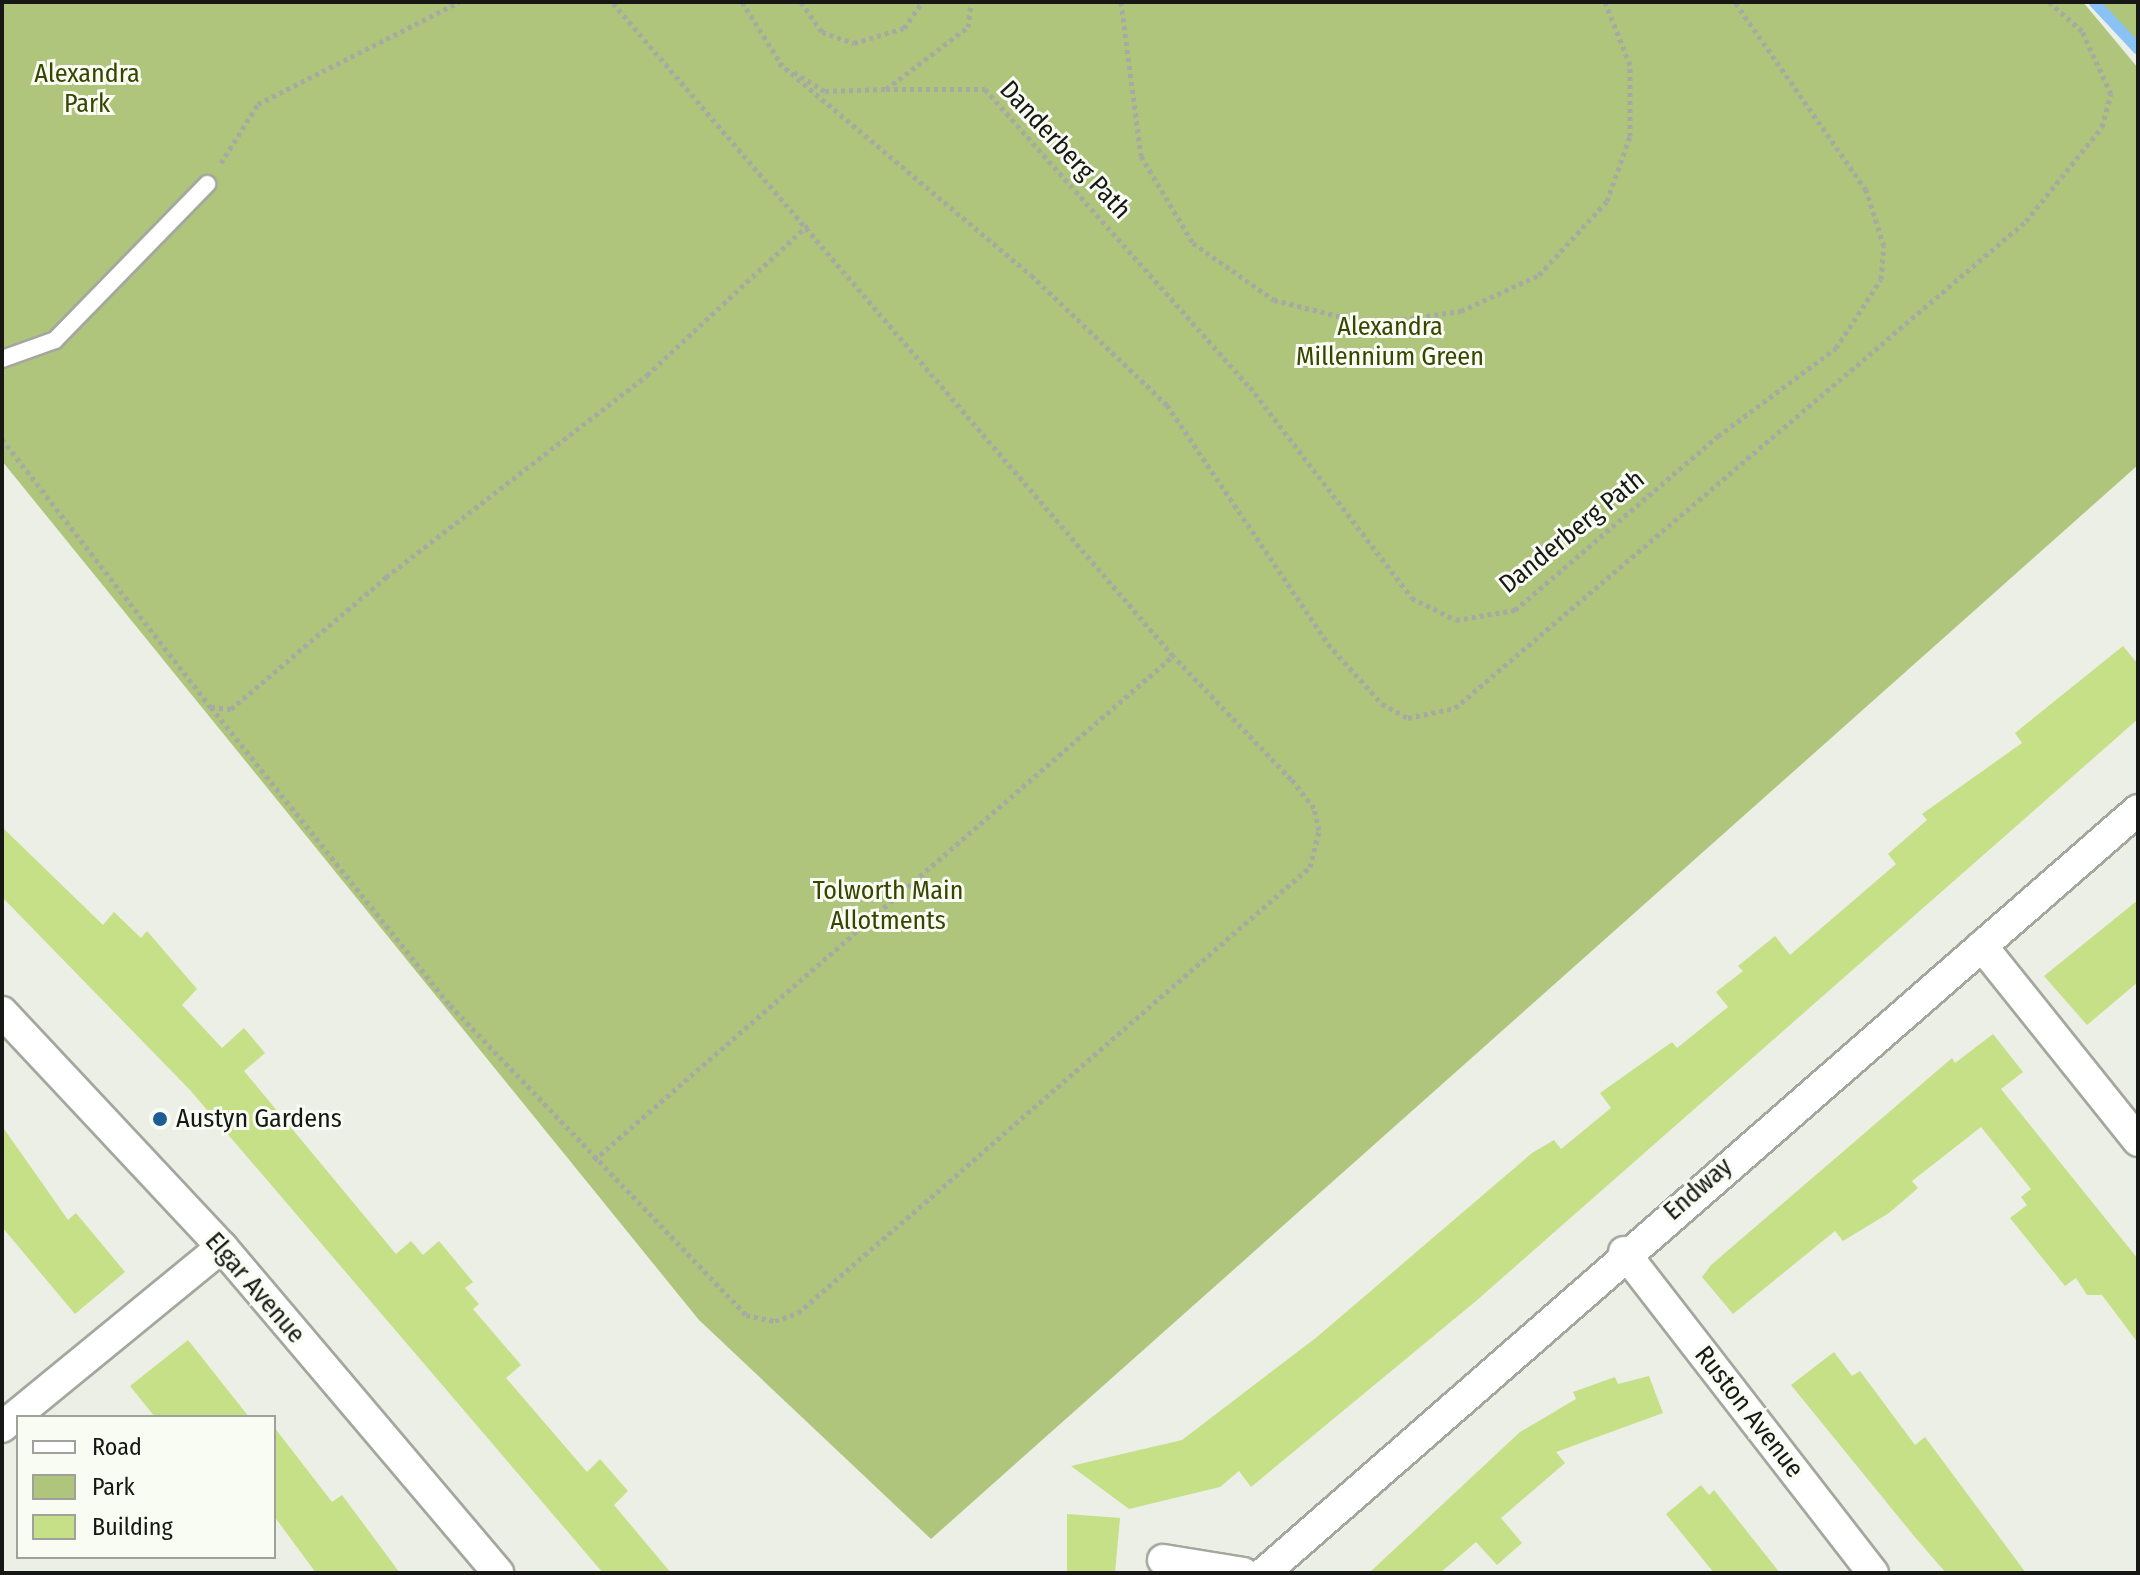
<!DOCTYPE html>
<style>
body{margin:0}
#map{position:relative;width:2140px;height:1575px;overflow:hidden;background:#ebefe5;font-family:"Fira Sans Condensed",sans-serif}
div>[style]{position:absolute}
.green>*{inset:0;background:#afc57c}
.stream>*{height:11px;margin:-5.5px;padding:0 5.5px;transform-origin:5.5px;border-radius:5.5px;background:#8ac2f5}
.building>*{inset:0;background:#c6e088}
.path>*{height:5px;margin-top:-2.5px;transform-origin:0;background:repeating-linear-gradient(90deg,#a7aaa2 0 4px,transparent 0 8px)}
.roads{filter:drop-shadow(2px 0 #a4a79e) drop-shadow(-2px 0 #a4a79e) drop-shadow(0 2px #a4a79e) drop-shadow(0 -2px #a4a79e)}
.lane>*{height:16px;margin:-8px;padding:0 8px;transform-origin:8px;border-radius:8px;background:#fff}
.street>*{height:30px;margin:-15px;padding:0 15px;transform-origin:15px;border-radius:15px;background:#fff}
.dots>*{width:22px;height:22px;translate:-50% -50%;box-sizing:border-box;border:4px solid #f9fcf2;border-radius:50%}
span{translate:-50% -50%;white-space:nowrap;text-align:center;line-height:1.15;-webkit-text-stroke:6px #f9fcf2;paint-order:stroke}
.park-label{font-size:26px;color:#364500}
.street-label{font-size:26px;color:#171815}
.poi-label{font-size:26px;color:#171815}
.left{translate:0 -50%;text-align:left}
.frame{position:absolute;inset:0;border:4px solid #171815;pointer-events:none}
.legend{position:absolute;left:16px;top:1415px;width:260px;height:144px;box-sizing:border-box;background:#f9fcf2;border:2px solid #9fa19a;margin:0;padding:10px 14px;list-style:none;font-size:24px;color:#171815}
.legend li{display:flex;align-items:center;gap:16px;height:40px}
.legend b{width:40px;border:2px solid #9fa19a}
</style>
<div id="map">
<div class="green">
<i style="clip-path:polygon(2px 2px,2083px 2px,2138px 68px,2138px 465px,931px 1539px,699px 1320px,2px 461px)"></i>
<i style="clip-path:polygon(2099px 2px,2138px 2px,2138px 48px)"></i>
</div>
<div class="stream">
<i style="left:2094px;top:2px;width:64px;rotate:46.9deg"></i>
</div>
<div class="building">
<i style="clip-path:polygon(2123px 646px,2138px 664px,2138px 719px,1476px 1301px,1251px 1487px,1239px 1471px,1220px 1487px,1129px 1509px,1071px 1466px,1182px 1440px,1317px 1337px,1532px 1153px,1554px 1140px,1561px 1149px,1611px 1108px,1600px 1093px,1672px 1042px,1677px 1048px,1728px 1007px,1716px 992px,1743px 971px,1738px 966px,1775px 936px,1790px 955px,1896px 864px,1888px 854px,1927px 820px,1922px 814px,2022px 743px,2015px 733px)"></i>
<i style="clip-path:polygon(2px 827px,103px 925px,114px 912px,141px 938px,147px 931px,197px 989px,182px 1005px,222px 1048px,244px 1028px,265px 1053px,244px 1071px,396px 1254px,411px 1241px,423px 1255px,439px 1241px,473px 1282px,465px 1288px,479px 1304px,473px 1309px,521px 1365px,506px 1378px,587px 1472px,600px 1459px,628px 1491px,614px 1505px,671px 1573px,603px 1573px,190px 1090px,2px 897px)"></i>
<i style="clip-path:polygon(2138px 900px,2138px 982px,2087px 1025px,2044px 976px)"></i>
<i style="clip-path:polygon(1993px 1034px,2023px 1072px,2001px 1089px,2138px 1259px,2138px 1343px,2102px 1295px,2087px 1295px,2076px 1278px,2065px 1286px,2010px 1218px,2027px 1205px,2021px 1197px,2031px 1189px,1981px 1127px,1912px 1181px,1918px 1188px,1889px 1213px,1843px 1241px,1835px 1231px,1733px 1314px,1702px 1277px,1711px 1265px,1952px 1058px,1955px 1063px)"></i>
<i style="clip-path:polygon(2px 1126px,68px 1220px,76px 1213px,125px 1272px,75px 1314px,2px 1227px)"></i>
<i style="clip-path:polygon(188px 1340px,249px 1417px,155px 1417px,130px 1386px)"></i>
<i style="clip-path:polygon(1834px 1352px,1852px 1376px,1860px 1371px,1915px 1445px,1925px 1437px,2026px 1573px,1946px 1573px,1914px 1536px,1791px 1385px)"></i>
<i style="clip-path:polygon(1649px 1376px,1663px 1413px,1556px 1452px,1565px 1463px,1501px 1518px,1522px 1543px,1497px 1565px,1476px 1542px,1440px 1573px,1369px 1573px,1520px 1432px,1576px 1399px,1573px 1392px,1615px 1377px,1618px 1384px)"></i>
<i style="clip-path:polygon(274px 1427px,332px 1502px,342px 1495px,400px 1573px,316px 1573px,274px 1516px)"></i>
<i style="clip-path:polygon(1701px 1485px,1709px 1495px,1714px 1490px,1780px 1573px,1714px 1573px,1666px 1514px)"></i>
<i style="clip-path:polygon(1067px 1514px,1120px 1518px,1115px 1573px,1067px 1573px)"></i>
</div>
<div class="path">
<i style="left:742px;top:2px;width:75px;rotate:57.6deg"></i>
<i style="left:801px;top:2px;width:37px;rotate:55deg"></i>
<i style="left:822px;top:32px;width:34px;rotate:19deg"></i>
<i style="left:854px;top:43px;width:52px;rotate:-16.7deg"></i>
<i style="left:904px;top:28px;width:32px;rotate:-55deg"></i>
<i style="left:1121px;top:2px;width:155px;rotate:82.6deg"></i>
<i style="left:1141px;top:156px;width:101px;rotate:59.1deg"></i>
<i style="left:1193px;top:243px;width:99px;rotate:35.1deg"></i>
<i style="left:1274px;top:300px;width:100px;rotate:13.9deg"></i>
<i style="left:1371px;top:324px;width:91px;rotate:-8.2deg"></i>
<i style="left:1461px;top:311px;width:86px;rotate:-24.8deg"></i>
<i style="left:1539px;top:275px;width:100px;rotate:-47.4deg"></i>
<i style="left:1607px;top:201px;width:69px;rotate:-70.5deg"></i>
<i style="left:1630px;top:136px;width:71px;rotate:-90deg"></i>
<i style="left:1630px;top:65px;width:68px;rotate:-111.6deg"></i>
<i style="left:779px;top:63px;width:329px;rotate:40.1deg"></i>
<i style="left:1031px;top:275px;width:188px;rotate:43.7deg"></i>
<i style="left:1167px;top:405px;width:288px;rotate:56deg"></i>
<i style="left:1328px;top:644px;width:81px;rotate:48deg"></i>
<i style="left:1382px;top:704px;width:30px;rotate:28deg"></i>
<i style="left:1408px;top:718px;width:48px;rotate:-12deg"></i>
<i style="left:1455px;top:708px;width:750px;rotate:-40.46deg"></i>
<i style="left:2026px;top:221px;width:121px;rotate:-51deg"></i>
<i style="left:2102px;top:127px;width:34px;rotate:-75deg"></i>
<i style="left:2111px;top:94px;width:69px;rotate:-114.7deg"></i>
<i style="left:2082px;top:31px;width:44px;rotate:-138.7deg"></i>
<i style="left:794px;top:72px;width:36px;rotate:32deg"></i>
<i style="left:825px;top:91px;width:61px;rotate:-1.9deg"></i>
<i style="left:886px;top:89px;width:103px;rotate:-37.1deg"></i>
<i style="left:968px;top:27px;width:25px;rotate:-83deg"></i>
<i style="left:886px;top:89px;width:99px"></i>
<i style="left:985px;top:89px;width:399px;rotate:48.4deg"></i>
<i style="left:1250px;top:387px;width:266px;rotate:52.5deg"></i>
<i style="left:1412px;top:598px;width:49px;rotate:26.6deg"></i>
<i style="left:1456px;top:620px;width:60px;rotate:-9.6deg"></i>
<i style="left:1515px;top:610px;width:267px;rotate:-40.6deg"></i>
<i style="left:1718px;top:436px;width:147px;rotate:-36.7deg"></i>
<i style="left:1836px;top:348px;width:82px;rotate:-56.9deg"></i>
<i style="left:1881px;top:279px;width:33px;rotate:-85deg"></i>
<i style="left:1884px;top:246px;width:59px;rotate:-107.8deg"></i>
<i style="left:1866px;top:190px;width:229px;rotate:-124.9deg"></i>
<i style="left:221px;top:163px;width:70px;rotate:-57.9deg"></i>
<i style="left:258px;top:104px;width:225px;rotate:-26.9deg"></i>
<i style="left:2px;top:439px;width:340px;rotate:52.1deg"></i>
<i style="left:211px;top:707px;width:20px;rotate:6deg"></i>
<i style="left:231px;top:709px;width:204px;rotate:-40.4deg"></i>
<i style="left:386px;top:577px;width:330px;rotate:-37.7deg"></i>
<i style="left:647px;top:375px;width:220px;rotate:-43deg"></i>
<i style="left:211px;top:707px;width:382px;rotate:51.3deg"></i>
<i style="left:450px;top:1005px;width:429px;rotate:46.3deg"></i>
<i style="left:746px;top:1315px;width:30px;rotate:12deg"></i>
<i style="left:775px;top:1321px;width:24px;rotate:-19deg"></i>
<i style="left:798px;top:1313px;width:679px;rotate:-41.06deg"></i>
<i style="left:1310px;top:867px;width:38px;rotate:-76deg"></i>
<i style="left:1319px;top:830px;width:23px;rotate:-103deg"></i>
<i style="left:1314px;top:808px;width:37px;rotate:-128deg"></i>
<i style="left:1291px;top:779px;width:170px;rotate:-133.8deg"></i>
<i style="left:1173px;top:656px;width:862px;rotate:-130.62deg"></i>
<i style="left:594px;top:1160px;width:768px;rotate:-41.04deg"></i>
</div>
<div class="roads">
<div class="lane">
<i style="left:2px;top:359px;width:56px;rotate:-19.7deg"></i>
<i style="left:55px;top:340px;width:218px;rotate:-45.7deg"></i>
</div>
<div class="street">
<i style="left:1982px;top:946px;width:250px;rotate:51.3deg"></i>
<i style="left:2px;top:1012px;width:322px;rotate:46.9deg"></i>
<i style="left:222px;top:1247px;width:427px;rotate:49.7deg"></i>
<i style="left:1624px;top:1252px;width:406px;rotate:52.2deg"></i>
<i style="left:2px;top:1427px;width:284px;rotate:-39.3deg"></i>
<i style="left:1163px;top:1560px;width:81px;rotate:9.2deg"></i>
<i style="left:1264px;top:1573px;width:1160px;rotate:-41.12deg"></i>
</div>
</div>
<div class="dots">
<i style="left:160px;top:1119px;background:#1c5f94"></i>
</div>
<div class="park-label">
<span style="left:87px;top:89px">Alexandra<br>Park</span>
<span style="left:1390px;top:342px">Alexandra<br>Millennium Green</span>
<span style="left:888px;top:906px">Tolworth Main<br>Allotments</span>
</div>
<div class="street-label">
<span style="left:1065px;top:150px;rotate:47deg">Danderberg Path</span>
<span style="left:1572px;top:532px;rotate:-39deg">Danderberg Path</span>
<span style="left:1698px;top:1189px;rotate:-41deg">Endway</span>
<span style="left:255px;top:1288px;rotate:49deg">Elgar Avenue</span>
<span style="left:1749px;top:1412px;rotate:52deg">Ruston Avenue</span>
</div>
<div class="poi-label">
<span class="left" style="left:176px;top:1119px">Austyn Gardens</span>
</div>
<div class="frame"></div>
<ul class="legend">
<li><b style="height:10px;background:#fff"></b>Road</li>
<li><b style="height:22px;background:#afc57c"></b>Park</li>
<li><b style="height:22px;background:#c6e088"></b>Building</li>
</ul>
</div>
